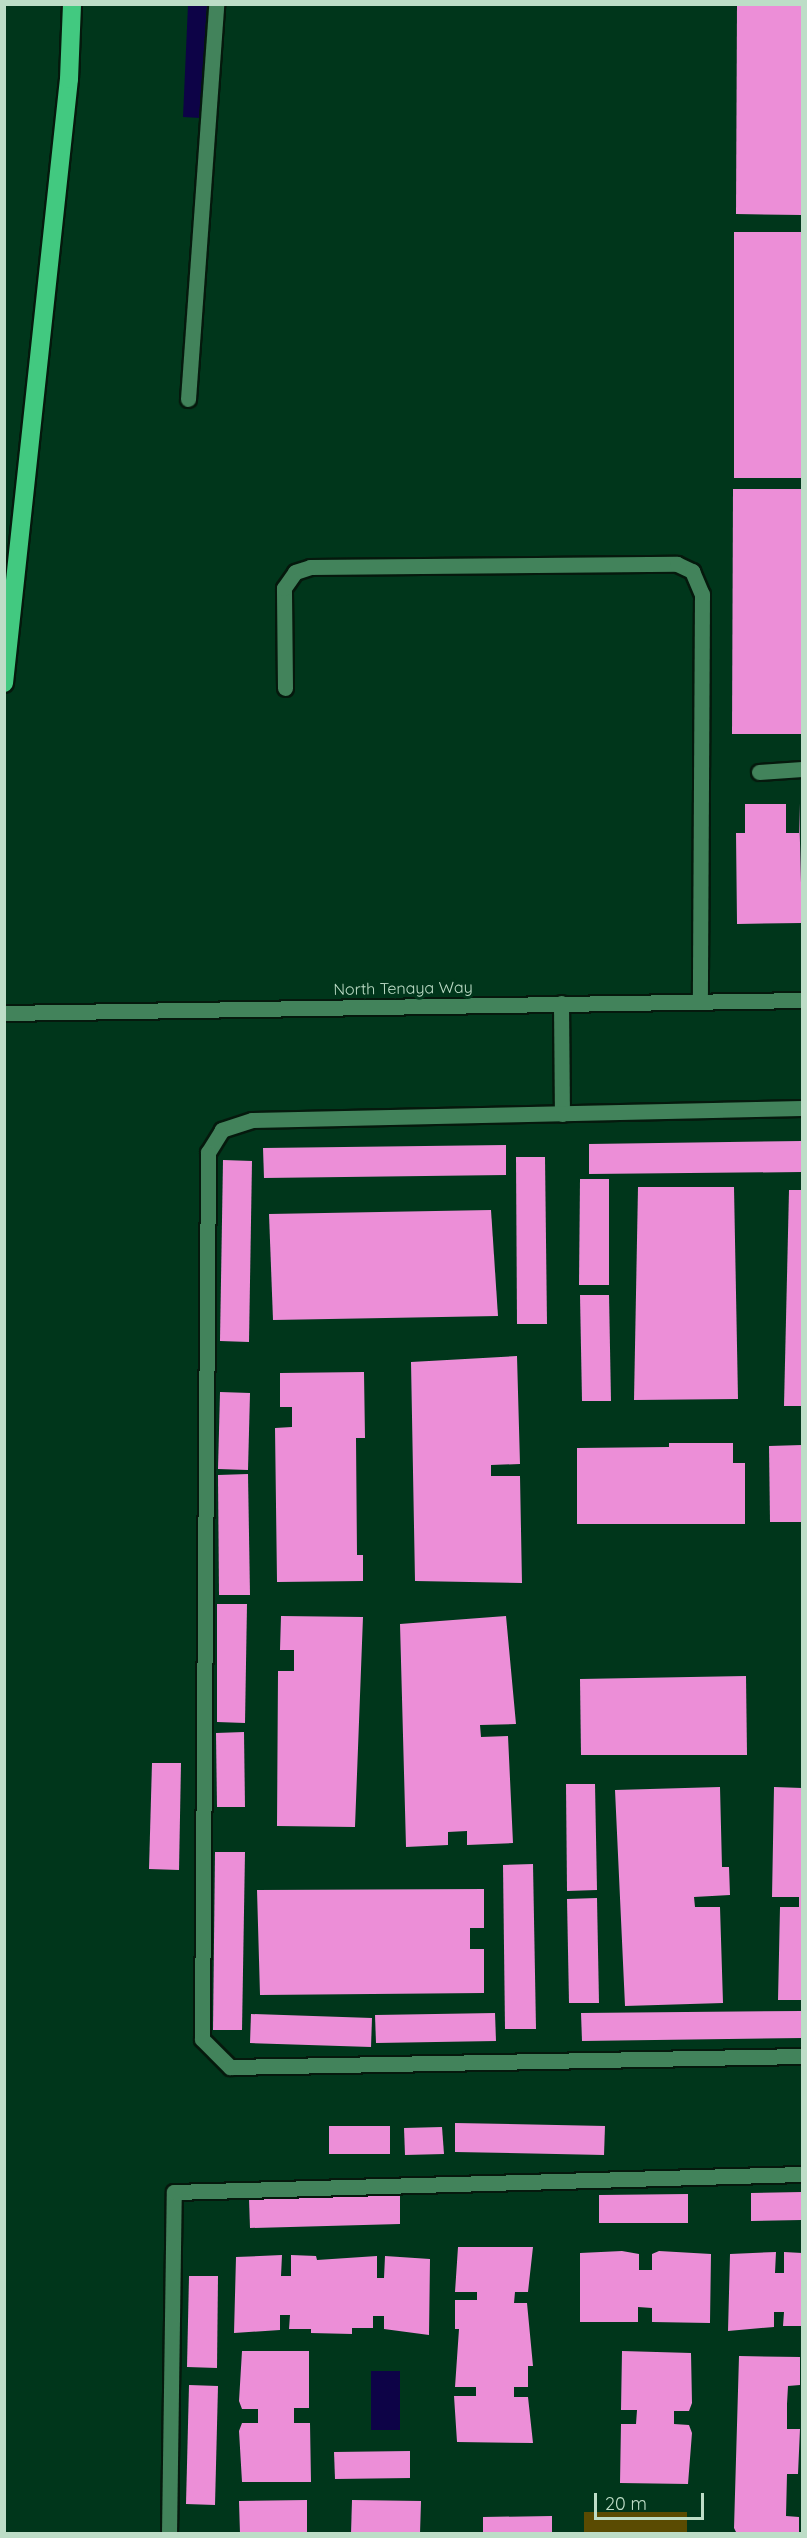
<!DOCTYPE html>
<style>
body{margin:0}
#map{position:relative;width:807px;height:2538px;overflow:hidden;background:#00361b;font-family:Quicksand,sans-serif}
div>[style]{position:absolute}
.green>*{inset:0;background:#5a4b02}
.water>*{inset:0;background:#0d0347}
.building>*{inset:0;background:#ec8ed7}
.roads{filter:drop-shadow(2px 0 #05190d) drop-shadow(-2px 0 #05190d) drop-shadow(0 2px #05190d) drop-shadow(0 -2px #05190d)}
.lane>*{height:15px;margin:-7.5px;padding:0 7.5px;transform-origin:7.5px;border-radius:7.5px;background:#42835b}
.street>*{height:15px;margin:-7.5px;padding:0 7.5px;transform-origin:7.5px;border-radius:7.5px;background:#42835b}
.secondary>*{height:15px;margin:-7.5px;padding:0 7.5px;transform-origin:7.5px;border-radius:7.5px;background:#42835b}
.highway>*{height:18px;margin:-9px;padding:0 9px;transform-origin:9px;border-radius:9px;background:#42c980}
span{translate:-50% -50%;white-space:nowrap;text-align:center;line-height:1.15;-webkit-text-stroke:6px #00361b;paint-order:stroke}
.street-label{font-size:16px;color:#bdddc7}
.frame{position:absolute;inset:0;border:6px solid #bdddc7;pointer-events:none}
.scale{position:absolute;left:594px;top:2493px;width:110px;height:27px;box-sizing:border-box;border:3px solid #bdddc7;border-top:0;padding-left:8px;font-size:18px;line-height:21px;white-space:nowrap;color:#bdddc7;-webkit-text-stroke:4px #00361b;paint-order:stroke}
</style>
<div id="map">
<div class="green">
<i style="clip-path:polygon(584px 2512px,687px 2512px,687px 2533px,584px 2533px)"></i>
</div>
<div class="water">
<i style="clip-path:polygon(188px 5px,207px 5px,200px 118px,183px 117px)"></i>
<i style="clip-path:polygon(371px 2371px,400px 2371px,400px 2430px,371px 2430px)"></i>
</div>
<div class="building">
<i style="clip-path:polygon(737px 4px,802px 4px,802px 215px,736px 214px)"></i>
<i style="clip-path:polygon(734px 232px,802px 232px,802px 478px,734px 478px)"></i>
<i style="clip-path:polygon(733px 489px,802px 489px,802px 734px,732px 734px)"></i>
<i style="clip-path:polygon(799px 803px,802px 923px,737px 924px,736px 833px,745px 833px,745px 804px,786px 804px,786px 833px,799px 833px)"></i>
<i style="clip-path:polygon(802px 1141px,802px 1172px,589px 1174px,589px 1144px)"></i>
<i style="clip-path:polygon(506px 1145px,506px 1175px,264px 1178px,263px 1148px)"></i>
<i style="clip-path:polygon(516px 1157px,545px 1157px,547px 1324px,517px 1324px)"></i>
<i style="clip-path:polygon(223px 1160px,252px 1161px,249px 1342px,220px 1341px)"></i>
<i style="clip-path:polygon(580px 1179px,609px 1179px,609px 1285px,579px 1285px)"></i>
<i style="clip-path:polygon(638px 1187px,734px 1187px,738px 1399px,634px 1400px)"></i>
<i style="clip-path:polygon(789px 1190px,802px 1190px,802px 1406px,784px 1406px)"></i>
<i style="clip-path:polygon(491px 1210px,498px 1316px,273px 1320px,269px 1214px)"></i>
<i style="clip-path:polygon(580px 1295px,609px 1295px,611px 1401px,582px 1401px)"></i>
<i style="clip-path:polygon(517px 1356px,520px 1464px,491px 1465px,491px 1476px,520px 1476px,522px 1583px,415px 1581px,411px 1362px)"></i>
<i style="clip-path:polygon(364px 1372px,365px 1438px,356px 1438px,357px 1555px,363px 1555px,363px 1581px,277px 1582px,275px 1428px,292px 1427px,292px 1407px,280px 1407px,280px 1373px)"></i>
<i style="clip-path:polygon(220px 1392px,250px 1393px,248px 1470px,218px 1469px)"></i>
<i style="clip-path:polygon(669px 1443px,733px 1443px,733px 1463px,745px 1463px,745px 1524px,577px 1524px,577px 1448px,669px 1447px)"></i>
<i style="clip-path:polygon(802px 1445px,802px 1522px,770px 1522px,769px 1446px)"></i>
<i style="clip-path:polygon(248px 1474px,250px 1595px,219px 1595px,218px 1475px)"></i>
<i style="clip-path:polygon(217px 1604px,247px 1604px,245px 1723px,217px 1722px)"></i>
<i style="clip-path:polygon(281px 1616px,363px 1617px,355px 1827px,277px 1826px,278px 1671px,294px 1671px,294px 1650px,280px 1650px)"></i>
<i style="clip-path:polygon(506px 1616px,516px 1724px,480px 1725px,481px 1737px,508px 1736px,513px 1843px,467px 1845px,467px 1831px,448px 1832px,448px 1845px,406px 1847px,400px 1624px)"></i>
<i style="clip-path:polygon(746px 1676px,747px 1755px,581px 1755px,580px 1679px)"></i>
<i style="clip-path:polygon(244px 1732px,245px 1807px,217px 1807px,216px 1733px)"></i>
<i style="clip-path:polygon(152px 1763px,181px 1763px,179px 1870px,149px 1869px)"></i>
<i style="clip-path:polygon(566px 1784px,595px 1784px,597px 1890px,567px 1891px)"></i>
<i style="clip-path:polygon(720px 1787px,722px 1867px,729px 1867px,730px 1895px,694px 1897px,695px 1907px,720px 1907px,723px 2003px,625px 2006px,615px 1790px)"></i>
<i style="clip-path:polygon(774px 1787px,802px 1788px,802px 2000px,778px 2000px,780px 1907px,799px 1907px,799px 1897px,772px 1897px)"></i>
<i style="clip-path:polygon(215px 1852px,245px 1852px,242px 2030px,213px 2030px)"></i>
<i style="clip-path:polygon(533px 1864px,536px 2029px,505px 2029px,503px 1865px)"></i>
<i style="clip-path:polygon(484px 1889px,484px 1928px,470px 1928px,470px 1949px,484px 1949px,484px 1993px,260px 1995px,257px 1890px)"></i>
<i style="clip-path:polygon(597px 1898px,599px 2003px,569px 2003px,567px 1899px)"></i>
<i style="clip-path:polygon(802px 2011px,802px 2038px,582px 2041px,581px 2013px)"></i>
<i style="clip-path:polygon(495px 2013px,496px 2041px,376px 2043px,375px 2015px)"></i>
<i style="clip-path:polygon(251px 2014px,372px 2018px,371px 2047px,250px 2043px)"></i>
<i style="clip-path:polygon(455px 2123px,605px 2126px,604px 2155px,455px 2152px)"></i>
<i style="clip-path:polygon(329px 2126px,390px 2126px,390px 2154px,329px 2154px)"></i>
<i style="clip-path:polygon(442px 2127px,444px 2154px,405px 2155px,404px 2128px)"></i>
<i style="clip-path:polygon(802px 2192px,802px 2220px,751px 2221px,751px 2193px)"></i>
<i style="clip-path:polygon(688px 2194px,688px 2223px,599px 2223px,599px 2195px)"></i>
<i style="clip-path:polygon(400px 2195px,400px 2224px,250px 2228px,249px 2199px)"></i>
<i style="clip-path:polygon(458px 2247px,533px 2247px,528px 2292px,515px 2292px,514px 2303px,527px 2303px,533px 2366px,528px 2366px,528px 2387px,514px 2387px,514px 2397px,528px 2397px,533px 2443px,457px 2442px,454px 2396px,476px 2396px,476px 2387px,455px 2387px,459px 2329px,455px 2329px,455px 2300px,477px 2300px,477px 2292px,455px 2292px)"></i>
<i style="clip-path:polygon(622px 2251px,639px 2254px,639px 2270px,652px 2270px,652px 2254px,659px 2251px,711px 2254px,710px 2323px,652px 2322px,652px 2308px,638px 2307px,638px 2322px,580px 2322px,580px 2253px)"></i>
<i style="clip-path:polygon(776px 2252px,775px 2273px,784px 2273px,784px 2252px,802px 2253px,802px 2326px,783px 2326px,784px 2312px,774px 2312px,774px 2327px,728px 2331px,730px 2254px)"></i>
<i style="clip-path:polygon(282px 2255px,281px 2276px,291px 2276px,291px 2255px,316px 2256px,317px 2260px,377px 2256px,377px 2278px,384px 2278px,385px 2256px,430px 2259px,429px 2335px,384px 2329px,384px 2316px,373px 2316px,373px 2328px,352px 2328px,352px 2334px,311px 2333px,311px 2329px,289px 2329px,290px 2315px,280px 2315px,280px 2330px,234px 2333px,236px 2257px)"></i>
<i style="clip-path:polygon(189px 2276px,218px 2276px,217px 2368px,187px 2367px)"></i>
<i style="clip-path:polygon(242px 2351px,309px 2351px,309px 2408px,294px 2408px,294px 2423px,310px 2423px,311px 2482px,242px 2482px,239px 2431px,242px 2423px,258px 2423px,258px 2409px,242px 2409px,239px 2401px)"></i>
<i style="clip-path:polygon(622px 2351px,691px 2353px,692px 2403px,689px 2411px,674px 2411px,674px 2424px,689px 2425px,692px 2433px,688px 2484px,620px 2483px,621px 2424px,636px 2424px,637px 2410px,621px 2410px)"></i>
<i style="clip-path:polygon(739px 2356px,800px 2357px,800px 2385px,788px 2386px,787px 2404px,787px 2429px,800px 2429px,798px 2474px,787px 2474px,786px 2516px,799px 2517px,799px 2534px,737px 2534px,734px 2528px)"></i>
<i style="clip-path:polygon(189px 2385px,218px 2386px,215px 2505px,186px 2504px)"></i>
<i style="clip-path:polygon(410px 2451px,410px 2478px,335px 2479px,334px 2452px)"></i>
<i style="clip-path:polygon(307px 2500px,307px 2534px,240px 2534px,239px 2501px)"></i>
<i style="clip-path:polygon(352px 2500px,421px 2501px,420px 2534px,351px 2534px)"></i>
<i style="clip-path:polygon(552px 2516px,552px 2534px,483px 2534px,483px 2517px)"></i>
</div>
<div class="roads">
<div class="lane">
<i style="left:188px;top:399px;width:396px;rotate:-85.9deg"></i>
<i style="left:285px;top:688px;width:100px;rotate:-90.6deg"></i>
<i style="left:284px;top:588px;width:19px;rotate:-55deg"></i>
<i style="left:295px;top:572px;width:16px;rotate:-18deg"></i>
<i style="left:310px;top:567px;width:367px;rotate:-0.5deg"></i>
<i style="left:677px;top:564px;width:17px;rotate:25deg"></i>
<i style="left:692px;top:571px;width:25px;rotate:67deg"></i>
<i style="left:702px;top:594px;width:407px;rotate:90.3deg"></i>
<i style="left:561px;top:1003px;width:111px;rotate:89.5deg"></i>
</div>
<div class="street">
<i style="left:759px;top:772px;width:43px;rotate:-4deg"></i>
<i style="left:802px;top:1108px;width:550px;rotate:178.75deg"></i>
<i style="left:252px;top:1120px;width:32px;rotate:162deg"></i>
<i style="left:222px;top:1130px;width:26px;rotate:122deg"></i>
<i style="left:208px;top:1152px;width:887px;rotate:90.39deg"></i>
<i style="left:202px;top:2039px;width:40px;rotate:45deg"></i>
<i style="left:230px;top:2067px;width:572px;rotate:-1.1deg"></i>
<i style="left:169px;top:2534px;width:342px;rotate:-89.2deg"></i>
<i style="left:174px;top:2192px;width:628px;rotate:-1.64deg"></i>
</div>
<div class="secondary">
<i style="left:4px;top:1013px;width:798px;rotate:-0.93deg"></i>
</div>
<div class="highway">
<i style="left:4px;top:683px;width:607px;rotate:-83.86deg"></i>
<i style="left:69px;top:79px;width:75px;rotate:-87.7deg"></i>
</div>
</div>
<div class="street-label">
<span style="left:403px;top:988px;rotate:-1deg">North Tenaya Way</span>
</div>
<div class="frame"></div>
<div class="scale">20 m</div>
</div>
